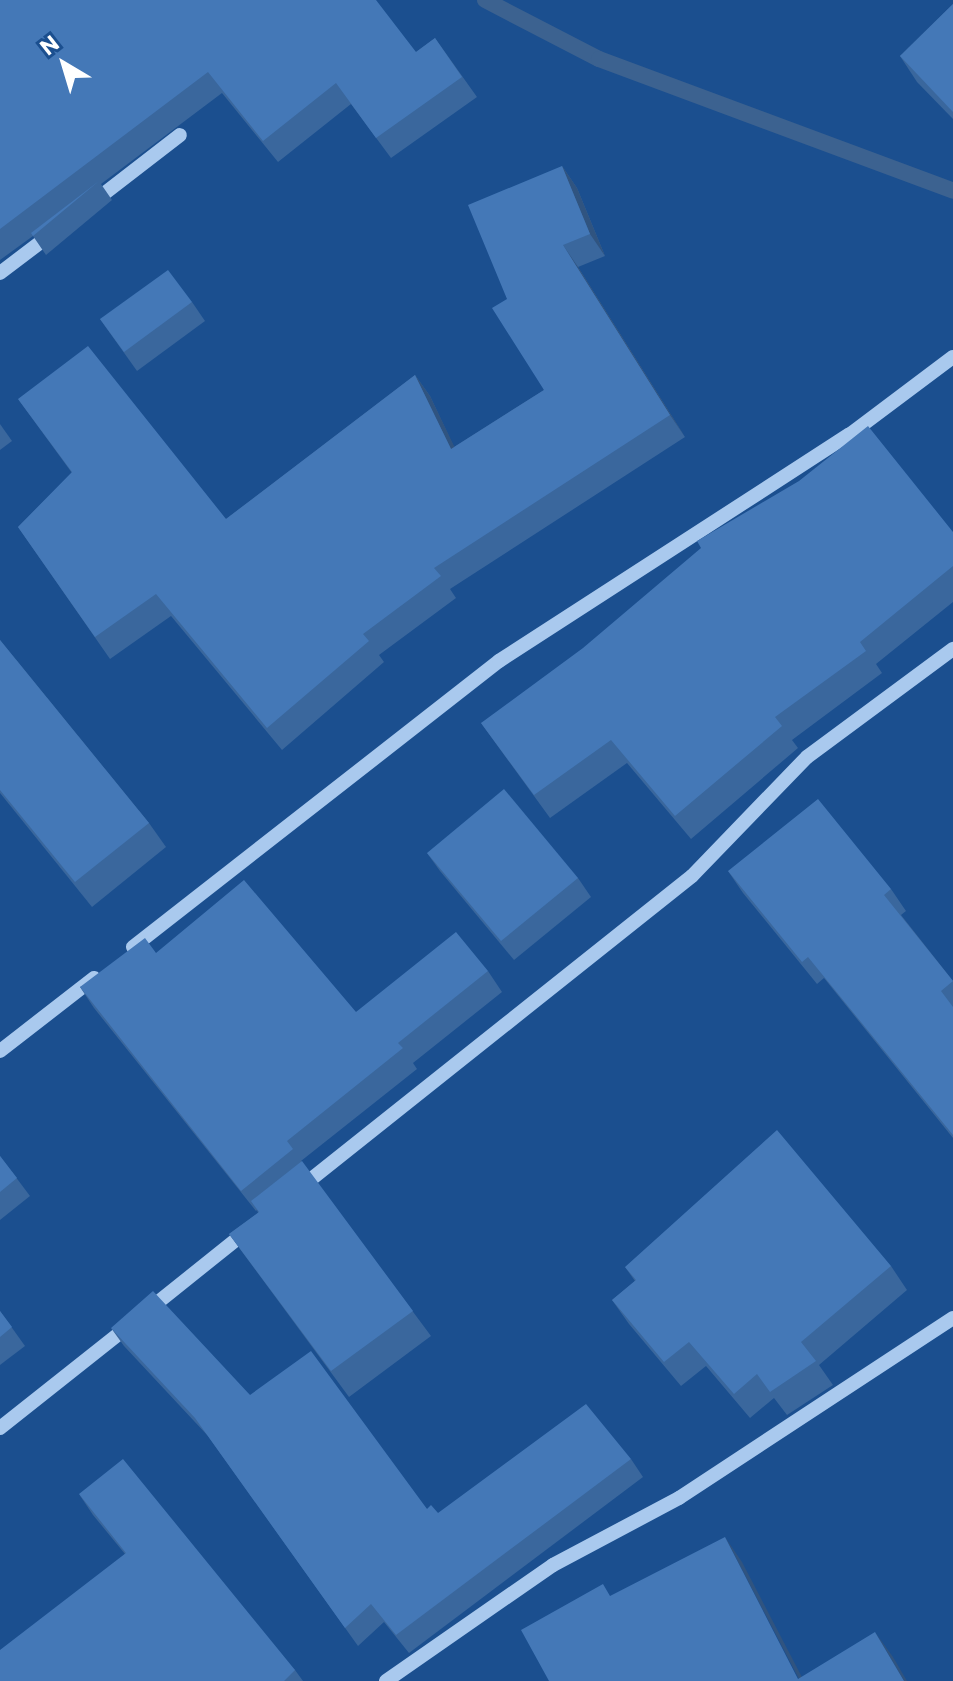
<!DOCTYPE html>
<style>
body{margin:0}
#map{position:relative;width:953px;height:1681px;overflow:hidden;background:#1b4f8f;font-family:Commissioner,sans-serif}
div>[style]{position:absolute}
.stream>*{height:16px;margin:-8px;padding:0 8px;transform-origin:8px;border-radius:8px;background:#3c6290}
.minor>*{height:14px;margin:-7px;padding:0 7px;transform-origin:7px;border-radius:7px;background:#a9c9ee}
.wall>*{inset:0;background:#3a679d}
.shaded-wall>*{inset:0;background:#305480}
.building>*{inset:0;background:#4478b7}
span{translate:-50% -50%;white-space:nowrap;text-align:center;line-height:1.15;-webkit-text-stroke:8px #1b4f8f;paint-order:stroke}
.north{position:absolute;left:24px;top:24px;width:80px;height:80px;-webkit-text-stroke:6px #1b4f8f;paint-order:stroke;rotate:322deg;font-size:22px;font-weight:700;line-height:32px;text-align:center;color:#fff}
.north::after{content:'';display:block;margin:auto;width:28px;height:36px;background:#fff;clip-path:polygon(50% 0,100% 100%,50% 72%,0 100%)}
</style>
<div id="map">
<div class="stream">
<i style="left:485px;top:0;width:128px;rotate:27.4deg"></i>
<i style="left:599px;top:59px;width:378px;rotate:20.4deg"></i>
</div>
<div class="minor">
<i style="left:92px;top:203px;width:111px;rotate:-37.7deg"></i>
<i style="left:0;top:273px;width:68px;rotate:-37.2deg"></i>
<i style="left:133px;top:947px;width:464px;rotate:-38deg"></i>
<i style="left:499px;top:661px;width:417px;rotate:-32.9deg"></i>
<i style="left:849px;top:435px;width:130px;rotate:-36.9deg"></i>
<i style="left:0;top:1051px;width:119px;rotate:-37.8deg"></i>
<i style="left:300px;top:1188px;width:501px;rotate:-38.52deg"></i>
<i style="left:692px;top:876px;width:165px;rotate:-46deg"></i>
<i style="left:807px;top:757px;width:182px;rotate:-36.5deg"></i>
<i style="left:147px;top:1311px;width:128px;rotate:-38.7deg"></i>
<i style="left:0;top:1428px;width:167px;rotate:-38.4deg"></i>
<i style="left:386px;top:1681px;width:203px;rotate:-34.8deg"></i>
<i style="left:553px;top:1565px;width:143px;rotate:-28deg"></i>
<i style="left:679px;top:1498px;width:328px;rotate:-33.3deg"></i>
</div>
<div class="wall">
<i style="clip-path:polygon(0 0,416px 52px,435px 38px,477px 97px,391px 158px,351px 104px,278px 162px,222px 93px,101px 184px,112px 200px,46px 255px,33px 236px,0 260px)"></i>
<i style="clip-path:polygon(953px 4px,953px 119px,917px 82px,900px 56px)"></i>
<i style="clip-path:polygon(562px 166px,577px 188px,605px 256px,578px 267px,685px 437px,450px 589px,456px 598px,379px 655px,384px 662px,282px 750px,171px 616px,110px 659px,18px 527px,72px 473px,18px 399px,226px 519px,415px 375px,430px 396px,454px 447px,544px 390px,507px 299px)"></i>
<i style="clip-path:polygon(192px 302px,205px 321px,137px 371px,100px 319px)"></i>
<i style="clip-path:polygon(0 424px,12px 441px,0 450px)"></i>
<i style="clip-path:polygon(953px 532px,953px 602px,876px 664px,882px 673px,792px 740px,798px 748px,691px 839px,627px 763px,550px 818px,481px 723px)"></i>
<i style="clip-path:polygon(0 640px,149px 823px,166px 847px,92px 907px,0 793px)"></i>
<i style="clip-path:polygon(427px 853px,578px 878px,591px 897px,514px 960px,440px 871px)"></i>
<i style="clip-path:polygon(728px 871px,891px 889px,906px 911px,901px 915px,953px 981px,953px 1138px,824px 978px,817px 984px,743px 893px)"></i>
<i style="clip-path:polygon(156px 953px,356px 1012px,488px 971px,502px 992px,413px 1063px,417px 1069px,301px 1161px,431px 1336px,349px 1397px,229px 1234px,258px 1213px,257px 1210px,256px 1211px,94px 1008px,80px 987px)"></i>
<i style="clip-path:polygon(0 1156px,30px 1196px,0 1220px)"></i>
<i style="clip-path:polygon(891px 1266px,907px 1290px,819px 1365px,833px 1385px,787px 1415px,774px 1398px,750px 1418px,706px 1366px,681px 1386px,629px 1324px,612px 1300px,635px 1281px,625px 1267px)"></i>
<i style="clip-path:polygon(0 1311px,25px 1346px,0 1365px)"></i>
<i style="clip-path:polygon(111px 1328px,250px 1395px,427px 1509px,438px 1513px,631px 1459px,643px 1477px,409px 1653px,384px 1622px,358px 1646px,208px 1436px,124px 1346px)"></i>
<i style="clip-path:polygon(79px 1494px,295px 1670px,303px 1681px,0 1681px,125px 1554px,93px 1515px)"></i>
</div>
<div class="shaded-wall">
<i style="clip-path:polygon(562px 166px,577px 188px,605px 256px,590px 234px)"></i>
<i style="clip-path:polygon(563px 245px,578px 267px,685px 437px,670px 415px)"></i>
<i style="clip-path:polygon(415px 375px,430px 396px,466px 471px,451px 449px)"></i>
<i style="clip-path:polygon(725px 1537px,742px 1562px,804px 1681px,800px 1681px)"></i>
<i style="clip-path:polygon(875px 1632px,893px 1657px,907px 1681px,904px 1681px)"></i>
</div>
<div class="building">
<i style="clip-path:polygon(0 0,376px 0,416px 52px,435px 38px,462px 77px,376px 138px,336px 83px,263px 141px,208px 72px,0 229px)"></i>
<i style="clip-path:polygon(953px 4px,953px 112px,900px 56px)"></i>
<i style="clip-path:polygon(562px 166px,590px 234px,563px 245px,670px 415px,434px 568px,441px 576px,363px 634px,369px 641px,267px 728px,156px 594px,95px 637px,18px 527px,72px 472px,18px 399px,88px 346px,226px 519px,415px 375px,451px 449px,544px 390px,492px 308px,507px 299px,468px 205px)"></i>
<i style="clip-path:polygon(99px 181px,33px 236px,31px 233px)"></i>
<i style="clip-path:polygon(168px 270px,192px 302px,124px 352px,100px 319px)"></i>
<i style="clip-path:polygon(868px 426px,953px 532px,953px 566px,860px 642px,866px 651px,775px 717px,782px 726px,675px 816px,611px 740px,534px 795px,481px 723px,583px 648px,701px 548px,697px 541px,799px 481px)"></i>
<i style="clip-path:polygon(0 640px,149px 823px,75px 882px,0 790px)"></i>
<i style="clip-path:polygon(504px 789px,578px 878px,501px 941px,427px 853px)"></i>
<i style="clip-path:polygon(818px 799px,891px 889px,884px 895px,953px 981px,941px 991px,953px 1007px,953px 1135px,808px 957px,802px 962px,728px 871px)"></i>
<i style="clip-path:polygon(244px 880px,356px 1012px,456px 932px,488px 971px,398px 1043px,403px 1048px,287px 1141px,293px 1149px,241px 1191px,80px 987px,145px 938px,156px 953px)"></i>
<i style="clip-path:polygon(777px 1130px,891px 1266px,801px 1342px,816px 1361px,770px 1392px,757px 1374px,734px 1394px,689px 1342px,664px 1362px,612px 1300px,636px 1280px,625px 1267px)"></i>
<i style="clip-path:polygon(0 1156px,17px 1178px,0 1192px)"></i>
<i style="clip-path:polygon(302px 1161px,413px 1311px,331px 1371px,229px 1234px,259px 1212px,251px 1201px)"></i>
<i style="clip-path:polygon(153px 1291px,250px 1395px,311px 1351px,427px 1509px,431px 1505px,438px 1513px,586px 1404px,631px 1459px,396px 1635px,371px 1604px,345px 1628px,195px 1418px,111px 1328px)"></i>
<i style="clip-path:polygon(0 1311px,12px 1327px,0 1337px)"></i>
<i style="clip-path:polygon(123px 1459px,295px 1670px,284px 1681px,0 1681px,0 1650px,126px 1553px,79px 1494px)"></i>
<i style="clip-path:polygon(725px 1537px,798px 1679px,875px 1632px,904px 1681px,549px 1681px,521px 1630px,603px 1584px,610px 1596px)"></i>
</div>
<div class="north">N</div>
</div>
